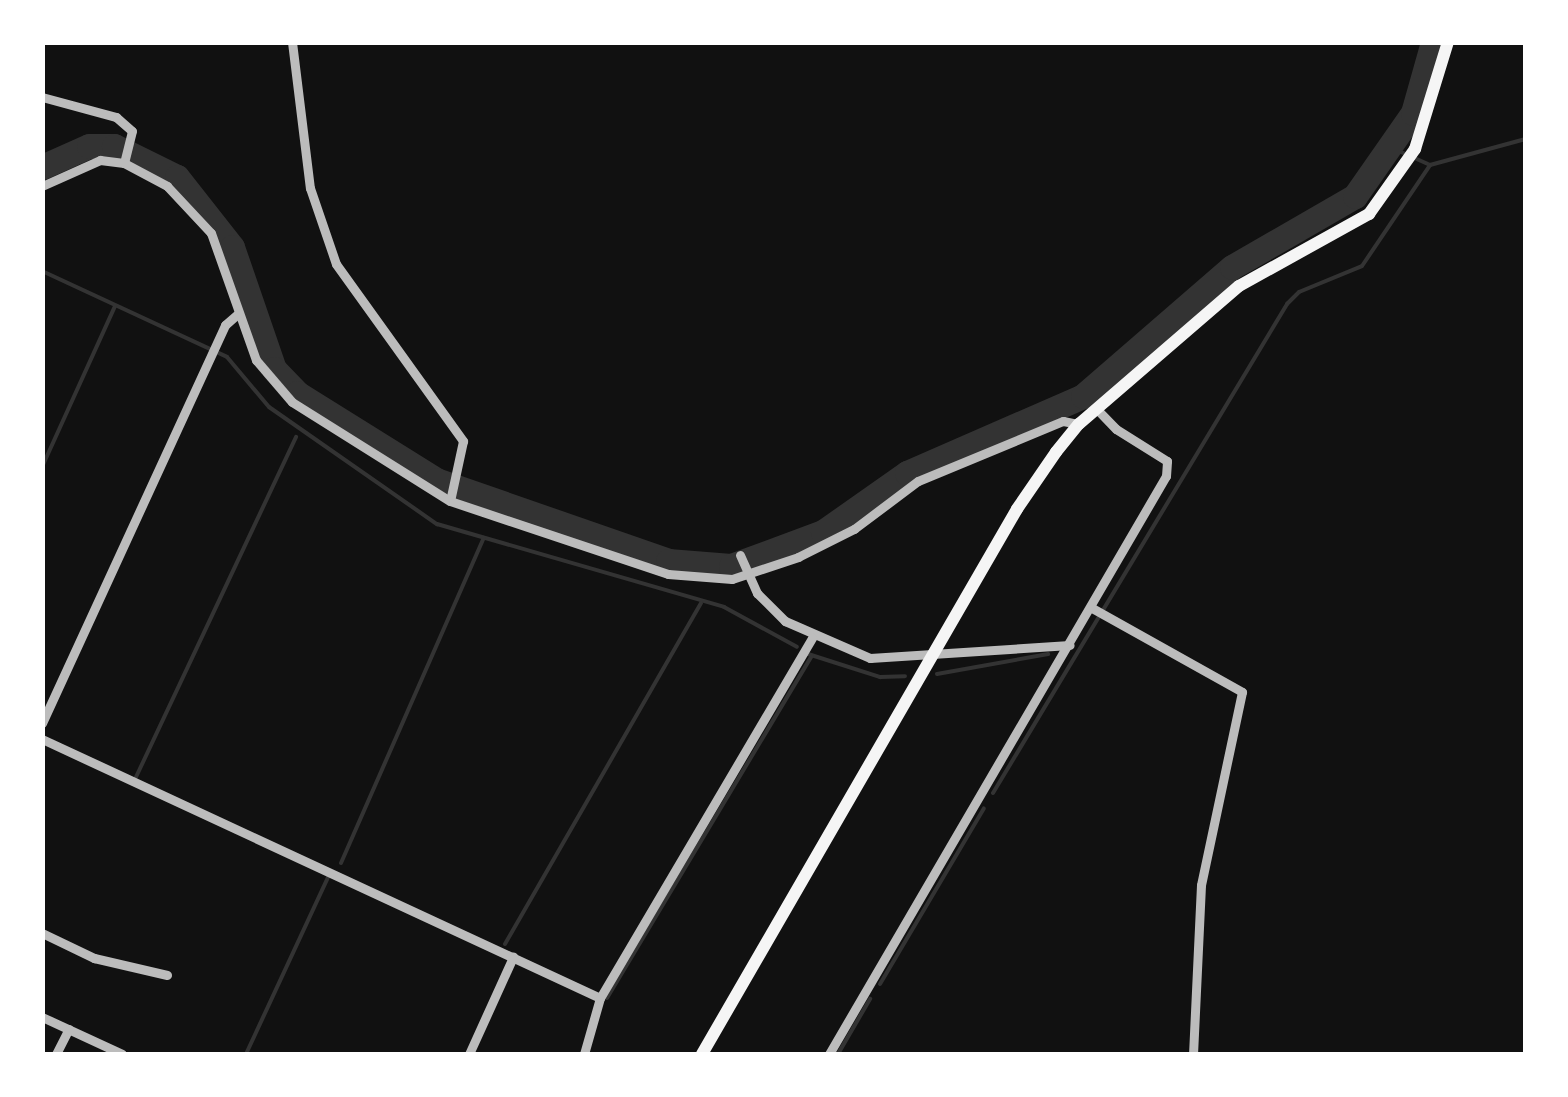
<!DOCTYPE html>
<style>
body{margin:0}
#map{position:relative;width:1568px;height:1097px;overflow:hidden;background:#111;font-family:"DM Sans",sans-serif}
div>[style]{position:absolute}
.stream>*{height:4px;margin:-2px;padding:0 2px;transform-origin:2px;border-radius:2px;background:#333}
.river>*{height:25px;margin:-12.5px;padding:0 12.5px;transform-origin:12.5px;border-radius:12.5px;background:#333}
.minor>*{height:9px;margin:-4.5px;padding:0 4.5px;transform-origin:4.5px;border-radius:4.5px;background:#bcbcbc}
.primary>*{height:12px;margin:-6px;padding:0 6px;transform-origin:6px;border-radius:6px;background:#f5f5f5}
span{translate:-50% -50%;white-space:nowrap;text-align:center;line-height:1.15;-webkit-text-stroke:9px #fff;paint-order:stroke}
.frame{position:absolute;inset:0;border:45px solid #fff;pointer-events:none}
</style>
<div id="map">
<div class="stream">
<i style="left:1390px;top:147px;width:44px;rotate:24.2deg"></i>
<i style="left:1430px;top:165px;width:99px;rotate:-15.2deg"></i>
<i style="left:42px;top:271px;width:204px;rotate:24.9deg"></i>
<i style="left:227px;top:357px;width:65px;rotate:50deg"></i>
<i style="left:269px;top:407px;width:205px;rotate:34.9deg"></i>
<i style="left:437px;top:524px;width:299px;rotate:16.1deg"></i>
<i style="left:724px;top:607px;width:83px;rotate:28.7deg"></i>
<i style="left:42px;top:467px;width:177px;rotate:-65.6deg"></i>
<i style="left:808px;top:654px;width:76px;rotate:17.7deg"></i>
<i style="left:880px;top:677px;width:25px;rotate:-2deg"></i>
<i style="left:937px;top:674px;width:113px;rotate:-10.2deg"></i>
<i style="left:136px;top:777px;width:376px;rotate:-64.8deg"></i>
<i style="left:993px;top:793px;width:571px;rotate:-58.98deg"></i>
<i style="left:1287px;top:304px;width:17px;rotate:-45deg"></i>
<i style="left:1299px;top:292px;width:68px;rotate:-22.4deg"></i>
<i style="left:1362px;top:266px;width:122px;rotate:-56deg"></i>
<i style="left:341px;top:863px;width:355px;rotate:-66.3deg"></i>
<i style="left:505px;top:944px;width:393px;rotate:-60.1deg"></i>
<i style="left:880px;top:984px;width:204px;rotate:-59.4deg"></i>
<i style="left:607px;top:998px;width:399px;rotate:-59.1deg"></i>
<i style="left:246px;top:1054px;width:195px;rotate:-65.1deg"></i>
<i style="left:838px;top:1054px;width:64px;rotate:-59.8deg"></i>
</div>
<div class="river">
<i style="left:42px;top:167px;width:51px;rotate:-24.1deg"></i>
<i style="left:89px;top:146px;width:25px"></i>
<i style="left:114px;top:146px;width:70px;rotate:26.2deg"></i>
<i style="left:177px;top:177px;width:89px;rotate:51.8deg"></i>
<i style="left:232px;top:247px;width:129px;rotate:71deg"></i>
<i style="left:274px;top:369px;width:33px;rotate:46deg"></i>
<i style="left:297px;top:393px;width:164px;rotate:32deg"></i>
<i style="left:436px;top:480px;width:246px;rotate:19.2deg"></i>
<i style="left:668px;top:561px;width:63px;rotate:4.5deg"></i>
<i style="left:731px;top:566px;width:98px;rotate:-20.3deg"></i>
<i style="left:823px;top:532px;width:103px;rotate:-35.1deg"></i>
<i style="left:907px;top:473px;width:192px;rotate:-23.6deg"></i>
<i style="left:1083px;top:396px;width:197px;rotate:-40.9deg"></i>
<i style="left:1232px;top:267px;width:142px;rotate:-30deg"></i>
<i style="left:1355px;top:196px;width:101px;rotate:-55.1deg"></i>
<i style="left:1413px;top:113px;width:74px;rotate:-74.3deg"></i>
</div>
<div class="minor">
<i style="left:292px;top:42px;width:147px;rotate:83deg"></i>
<i style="left:310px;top:188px;width:80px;rotate:71.1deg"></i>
<i style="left:336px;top:264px;width:218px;rotate:54.3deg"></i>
<i style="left:463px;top:441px;width:61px;rotate:102.2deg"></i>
<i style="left:42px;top:97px;width:77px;rotate:15.1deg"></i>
<i style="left:116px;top:117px;width:21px;rotate:41deg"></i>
<i style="left:132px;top:131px;width:33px;rotate:104deg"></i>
<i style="left:42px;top:186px;width:64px;rotate:-24.1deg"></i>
<i style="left:100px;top:160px;width:24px;rotate:7deg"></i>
<i style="left:124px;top:163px;width:49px;rotate:28.1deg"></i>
<i style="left:167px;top:186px;width:64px;rotate:46.9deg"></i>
<i style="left:211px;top:233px;width:135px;rotate:70.5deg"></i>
<i style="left:256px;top:360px;width:55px;rotate:49.4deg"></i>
<i style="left:292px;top:402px;width:186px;rotate:32.1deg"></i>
<i style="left:450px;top:501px;width:230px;rotate:18.5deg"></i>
<i style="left:668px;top:574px;width:64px;rotate:4.5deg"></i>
<i style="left:732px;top:579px;width:70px;rotate:-18.4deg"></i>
<i style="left:798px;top:557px;width:63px;rotate:-26.6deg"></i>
<i style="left:854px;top:529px;width:80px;rotate:-36.9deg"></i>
<i style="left:918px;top:481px;width:157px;rotate:-22.5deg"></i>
<i style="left:1063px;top:421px;width:16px;rotate:11deg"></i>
<i style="left:740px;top:555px;width:42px;rotate:65.9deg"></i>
<i style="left:757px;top:593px;width:40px;rotate:45deg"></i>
<i style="left:785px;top:621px;width:93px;rotate:23.5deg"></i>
<i style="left:870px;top:658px;width:200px;rotate:-3.7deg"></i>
<i style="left:1092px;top:608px;width:172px;rotate:29.2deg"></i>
<i style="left:1242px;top:692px;width:197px;rotate:102deg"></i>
<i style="left:1201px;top:885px;width:169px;rotate:92.7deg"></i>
<i style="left:42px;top:723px;width:438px;rotate:-65.3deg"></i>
<i style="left:225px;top:325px;width:18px;rotate:-41deg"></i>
<i style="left:42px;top:739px;width:615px;rotate:24.9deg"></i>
<i style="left:42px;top:933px;width:58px;rotate:25.7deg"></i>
<i style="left:94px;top:958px;width:75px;rotate:13.1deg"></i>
<i style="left:42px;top:1017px;width:88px;rotate:24.8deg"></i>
<i style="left:56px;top:1054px;width:28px;rotate:-63deg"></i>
<i style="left:469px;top:1054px;width:107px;rotate:-65.6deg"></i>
<i style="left:584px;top:1054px;width:58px;rotate:-74.1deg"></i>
<i style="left:600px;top:998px;width:418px;rotate:-59.5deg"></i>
<i style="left:829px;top:1054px;width:669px;rotate:-59.76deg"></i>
<i style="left:1166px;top:476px;width:15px;rotate:-86deg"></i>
<i style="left:1167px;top:461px;width:60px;rotate:-147.9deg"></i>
<i style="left:1116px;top:429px;width:28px;rotate:-134deg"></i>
</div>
<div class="primary">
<i style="left:702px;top:1054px;width:629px;rotate:-59.97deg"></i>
<i style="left:1017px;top:509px;width:69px;rotate:-55.6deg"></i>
<i style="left:1056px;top:452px;width:36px;rotate:-51deg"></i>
<i style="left:1079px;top:424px;width:211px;rotate:-40.8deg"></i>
<i style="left:1239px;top:286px;width:149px;rotate:-29deg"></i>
<i style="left:1369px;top:214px;width:80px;rotate:-54.7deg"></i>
<i style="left:1415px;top:149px;width:112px;rotate:-72.9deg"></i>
</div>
<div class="frame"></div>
</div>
